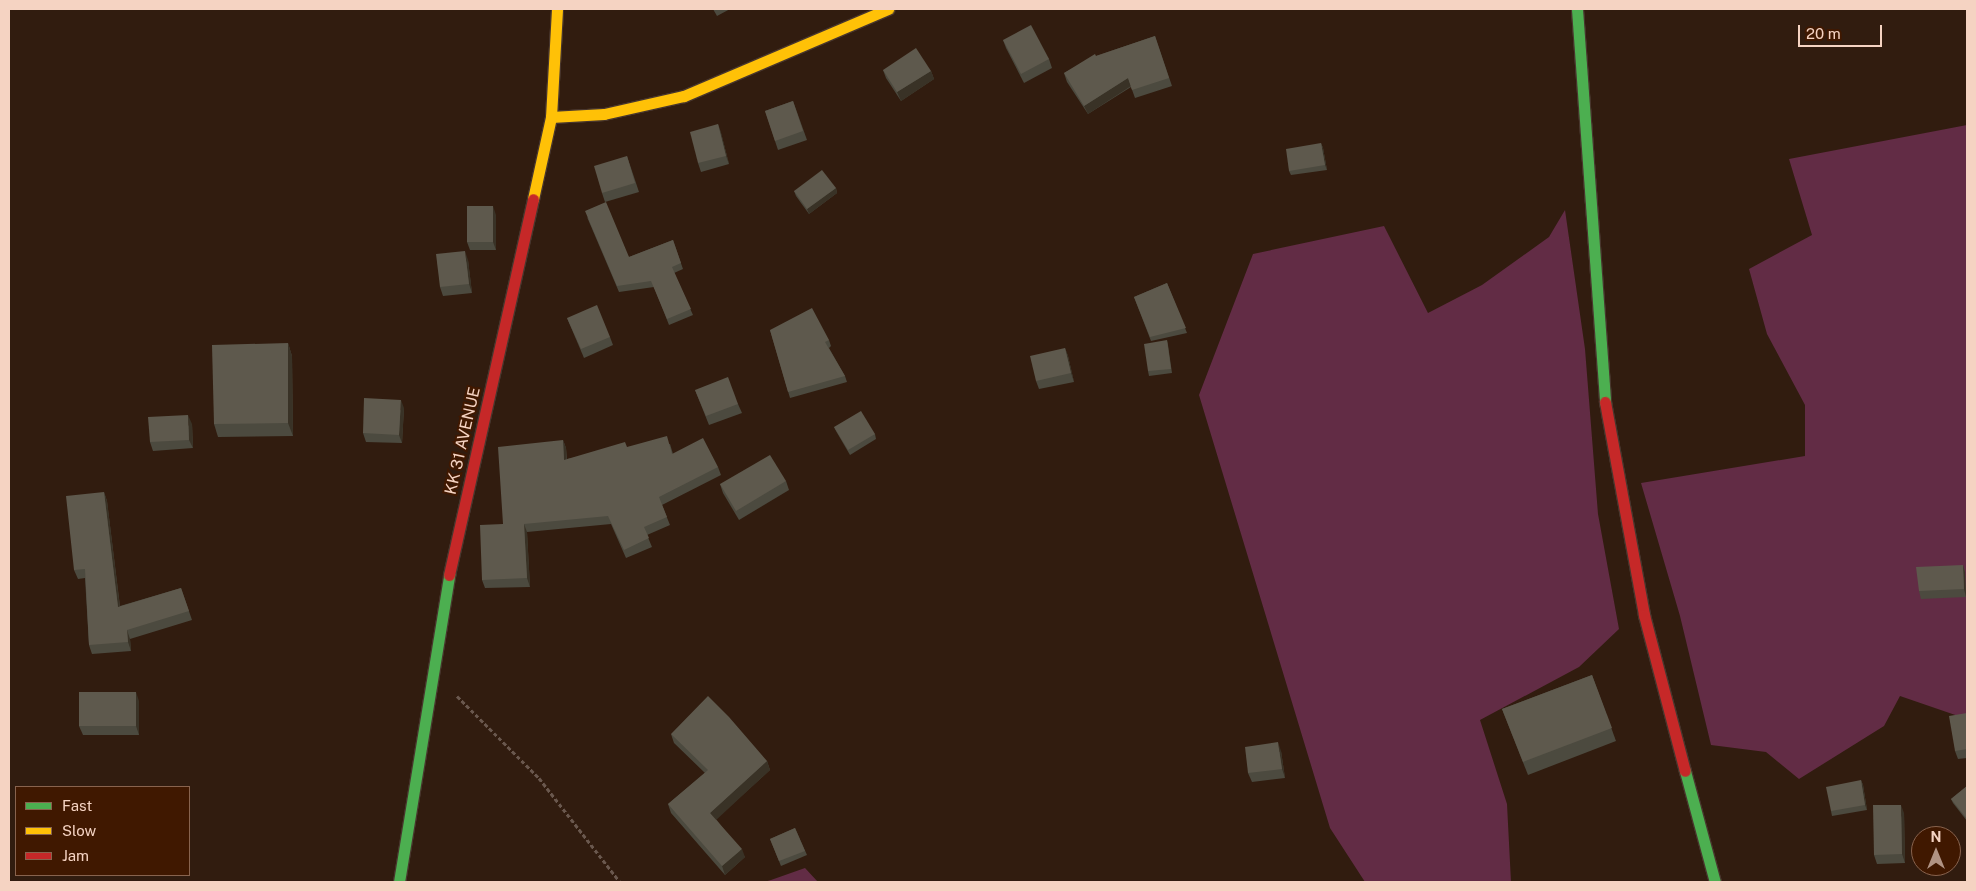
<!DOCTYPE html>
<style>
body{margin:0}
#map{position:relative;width:1976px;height:891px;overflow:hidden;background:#311c0f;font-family:"Public Sans",sans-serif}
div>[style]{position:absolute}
.green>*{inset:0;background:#622c45}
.path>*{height:3px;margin-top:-1.5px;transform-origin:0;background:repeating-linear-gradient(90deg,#6a584e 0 4px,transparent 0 6.5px)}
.roads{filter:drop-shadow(1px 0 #48362d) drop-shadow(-1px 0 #48362d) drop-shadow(0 1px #48362d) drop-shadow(0 -1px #48362d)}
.fast>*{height:11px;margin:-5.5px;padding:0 5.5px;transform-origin:5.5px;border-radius:5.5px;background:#4caf50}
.slow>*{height:11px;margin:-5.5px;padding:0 5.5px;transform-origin:5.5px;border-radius:5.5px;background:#ffc107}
.jam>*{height:11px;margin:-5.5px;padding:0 5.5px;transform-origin:5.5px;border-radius:5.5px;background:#c62828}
.wall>*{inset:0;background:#4c4a3f}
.shaded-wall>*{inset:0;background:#393226}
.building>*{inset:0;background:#5e594d}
span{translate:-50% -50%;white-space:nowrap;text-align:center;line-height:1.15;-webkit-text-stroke:4px #401800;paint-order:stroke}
.street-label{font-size:16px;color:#f5d3c2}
.frame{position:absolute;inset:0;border:10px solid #f5d3c2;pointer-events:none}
.legend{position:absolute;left:15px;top:786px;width:175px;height:90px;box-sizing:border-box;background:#401800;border:1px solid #88634e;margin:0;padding:6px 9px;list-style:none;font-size:15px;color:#f5d3c2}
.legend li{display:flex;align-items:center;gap:10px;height:25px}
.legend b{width:25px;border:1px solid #88634e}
.north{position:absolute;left:1911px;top:826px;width:50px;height:50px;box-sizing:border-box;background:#401800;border:1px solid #88634e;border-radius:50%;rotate:0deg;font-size:14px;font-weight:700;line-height:20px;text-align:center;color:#f5d3c2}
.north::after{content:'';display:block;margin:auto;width:18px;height:22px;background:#b09383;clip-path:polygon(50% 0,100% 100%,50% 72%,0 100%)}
.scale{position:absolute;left:1798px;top:25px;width:84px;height:22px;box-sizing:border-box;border:2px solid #f5d3c2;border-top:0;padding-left:6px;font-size:15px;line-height:18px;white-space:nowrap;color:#f5d3c2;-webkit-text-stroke:4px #401800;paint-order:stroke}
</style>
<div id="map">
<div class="green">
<i style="clip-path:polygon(1967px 125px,1967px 713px,1964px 718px,1900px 696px,1884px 726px,1799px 779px,1766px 752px,1711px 745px,1680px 616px,1641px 483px,1805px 456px,1805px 405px,1767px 334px,1749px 269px,1812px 235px,1789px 159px)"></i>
<i style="clip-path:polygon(1565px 210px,1585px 349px,1598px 514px,1619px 629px,1579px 667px,1480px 720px,1507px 804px,1511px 882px,1365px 882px,1330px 828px,1199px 395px,1253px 254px,1384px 226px,1428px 313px,1482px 285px,1549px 237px)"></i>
<i style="clip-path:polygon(805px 868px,818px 882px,764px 882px,771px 880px)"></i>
</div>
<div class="path">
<i style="left:457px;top:696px;width:116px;rotate:45deg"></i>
<i style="left:539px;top:778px;width:132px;rotate:52.1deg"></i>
</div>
<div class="roads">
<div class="fast">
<i style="left:1577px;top:9px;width:394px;rotate:85.9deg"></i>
<i style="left:1685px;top:771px;width:115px;rotate:74.9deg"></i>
<i style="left:399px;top:882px;width:311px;rotate:-80.7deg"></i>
</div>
<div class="slow">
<i style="left:551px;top:117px;width:53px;rotate:-3.2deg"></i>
<i style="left:604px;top:114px;width:82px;rotate:-12.7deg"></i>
<i style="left:684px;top:96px;width:222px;rotate:-23.1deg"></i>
<i style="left:533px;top:199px;width:84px;rotate:-77.6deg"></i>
<i style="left:551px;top:117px;width:108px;rotate:-86.8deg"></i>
</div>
<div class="jam">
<i style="left:1605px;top:402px;width:217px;rotate:79.6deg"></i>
<i style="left:1644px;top:615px;width:161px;rotate:75.3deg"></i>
<i style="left:449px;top:575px;width:385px;rotate:-77.4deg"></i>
</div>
</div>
<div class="wall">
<i style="clip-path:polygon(713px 9px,730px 9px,717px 16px)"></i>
<i style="clip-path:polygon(1155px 36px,1172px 86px,1135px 98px,1131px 87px,1088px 114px,1067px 82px,1064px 73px,1096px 56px)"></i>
<i style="clip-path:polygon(1003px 40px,1049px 59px,1052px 68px,1024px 83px,1006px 48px)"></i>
<i style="clip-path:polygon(883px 70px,931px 71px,934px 79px,901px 101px,886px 78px)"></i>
<i style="clip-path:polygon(793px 101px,807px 140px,778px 150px,765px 111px)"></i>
<i style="clip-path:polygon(718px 124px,721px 133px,729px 164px,701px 172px,698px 163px)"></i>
<i style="clip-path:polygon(1321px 143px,1323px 148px,1327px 170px,1291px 175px,1289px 171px)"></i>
<i style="clip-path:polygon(627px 156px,639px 192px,605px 202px,602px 193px)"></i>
<i style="clip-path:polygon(836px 188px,837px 193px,809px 214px,796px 196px,794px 191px)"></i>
<i style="clip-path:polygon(496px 215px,496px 250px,470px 250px,467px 242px)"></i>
<i style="clip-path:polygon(587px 217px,629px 257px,673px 240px,683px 269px,674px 273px,693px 315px,669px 325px,654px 287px,619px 292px)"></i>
<i style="clip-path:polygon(468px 260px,472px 293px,443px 296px,440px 287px)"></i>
<i style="clip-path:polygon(1167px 283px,1187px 333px,1151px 341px,1134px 297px)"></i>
<i style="clip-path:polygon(567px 318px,610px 337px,613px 345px,584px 358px)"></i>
<i style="clip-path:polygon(770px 330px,829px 340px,831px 346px,829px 348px,845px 376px,847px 382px,790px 398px)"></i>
<i style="clip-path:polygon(1167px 340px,1168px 345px,1172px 373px,1149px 376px,1148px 371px)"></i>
<i style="clip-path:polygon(288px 343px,292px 356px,293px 436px,218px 437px,214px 424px)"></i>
<i style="clip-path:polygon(1065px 348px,1068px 356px,1074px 382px,1039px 389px,1036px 381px)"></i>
<i style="clip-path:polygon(695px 390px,738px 404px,742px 413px,709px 425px)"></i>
<i style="clip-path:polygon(404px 408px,402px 443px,366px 442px,363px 433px)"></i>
<i style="clip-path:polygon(192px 424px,193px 448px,153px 451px,150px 442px)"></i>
<i style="clip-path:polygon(834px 427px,875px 434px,876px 439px,850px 455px,836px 431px)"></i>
<i style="clip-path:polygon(563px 440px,566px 448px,567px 459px,627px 447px,670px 444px,673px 454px,718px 467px,721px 475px,662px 505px,670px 525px,647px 535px,652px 547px,626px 558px,611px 524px,527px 532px,530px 587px,485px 588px,482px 580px,503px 524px)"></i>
<i style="clip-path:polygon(786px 481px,789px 490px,739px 520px,723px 493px,720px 484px)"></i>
<i style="clip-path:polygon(104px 492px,107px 501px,120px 606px,181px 588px,192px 620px,130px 639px,131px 651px,92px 654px,89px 645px,85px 578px,78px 579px,74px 570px)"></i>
<i style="clip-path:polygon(1963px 565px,1965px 572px,1966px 597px,1921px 599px,1919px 591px)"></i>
<i style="clip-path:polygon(1592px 675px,1616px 741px,1528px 775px,1502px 709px)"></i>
<i style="clip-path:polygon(139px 701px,139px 735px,83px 735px,79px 726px)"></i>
<i style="clip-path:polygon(1967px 713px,1967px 758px,1958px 759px,1955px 751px)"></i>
<i style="clip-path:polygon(671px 734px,767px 761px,770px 770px,716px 819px,745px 857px,725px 875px,671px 813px,668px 804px,705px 773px,674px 743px)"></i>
<i style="clip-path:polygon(1281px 751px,1285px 778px,1252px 782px,1248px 773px)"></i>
<i style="clip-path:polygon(1861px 780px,1863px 785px,1867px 810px,1832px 816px,1831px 811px)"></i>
<i style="clip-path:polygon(1967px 786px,1967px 821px,1953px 803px,1951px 799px)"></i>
<i style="clip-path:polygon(1904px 813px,1905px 863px,1877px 864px,1874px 855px)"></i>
<i style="clip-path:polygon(795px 828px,807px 855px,781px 866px,770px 839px)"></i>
</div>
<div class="shaded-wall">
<i style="clip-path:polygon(931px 71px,934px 79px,901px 101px,897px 92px)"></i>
<i style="clip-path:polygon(1128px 78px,1131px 86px,1088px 114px,1084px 106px)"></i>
<i style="clip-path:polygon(718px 124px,721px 133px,729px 164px,726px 156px)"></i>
<i style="clip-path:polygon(1321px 143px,1323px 148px,1327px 170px,1325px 165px)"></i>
<i style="clip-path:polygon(836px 188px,837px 193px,809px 214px,807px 209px)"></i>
<i style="clip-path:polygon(493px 206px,496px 215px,496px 250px,493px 242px)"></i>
<i style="clip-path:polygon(465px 251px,468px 260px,472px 293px,469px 284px)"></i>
<i style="clip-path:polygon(288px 343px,292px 356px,293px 436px,288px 423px)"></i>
<i style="clip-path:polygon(1065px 348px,1068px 356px,1074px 382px,1071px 373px)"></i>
<i style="clip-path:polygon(401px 400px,404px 408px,402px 443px,399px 435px)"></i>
<i style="clip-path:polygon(188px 415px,192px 424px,193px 448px,189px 440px)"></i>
<i style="clip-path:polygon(563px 440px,566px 448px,567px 468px,564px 460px)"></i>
<i style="clip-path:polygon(104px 492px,107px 501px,121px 616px,118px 607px)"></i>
<i style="clip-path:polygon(524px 524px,527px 532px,530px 587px,527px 578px)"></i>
<i style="clip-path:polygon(1963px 565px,1965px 572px,1966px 597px,1964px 589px)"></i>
<i style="clip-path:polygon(127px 630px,130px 639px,131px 651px,128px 642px)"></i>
<i style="clip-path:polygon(136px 692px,139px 701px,139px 735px,136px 726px)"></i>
<i style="clip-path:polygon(1278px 742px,1281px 751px,1285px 778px,1282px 769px)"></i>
<i style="clip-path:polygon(767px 761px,770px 770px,714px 822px,710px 813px)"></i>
<i style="clip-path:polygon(1861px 780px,1863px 785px,1867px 810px,1865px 805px)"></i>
<i style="clip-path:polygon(1901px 805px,1904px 813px,1905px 863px,1902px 854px)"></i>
<i style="clip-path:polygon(742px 849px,745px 857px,725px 875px,722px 866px)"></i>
</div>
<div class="building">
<i style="clip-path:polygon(1031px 25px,1049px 59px,1021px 74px,1003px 40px)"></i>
<i style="clip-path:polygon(1155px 36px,1169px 78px,1132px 90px,1128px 78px,1084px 106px,1064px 73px,1095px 54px,1096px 56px)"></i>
<i style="clip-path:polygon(916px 48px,931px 71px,897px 92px,883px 70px)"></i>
<i style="clip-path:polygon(793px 101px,803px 131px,775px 141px,765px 111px)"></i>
<i style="clip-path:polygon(718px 124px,726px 156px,698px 163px,690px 132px)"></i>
<i style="clip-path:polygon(1321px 143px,1325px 165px,1289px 171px,1286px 149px)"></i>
<i style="clip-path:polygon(627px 156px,635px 183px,602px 193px,594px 166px)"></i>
<i style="clip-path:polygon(822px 170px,836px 188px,807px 209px,794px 191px)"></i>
<i style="clip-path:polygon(606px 202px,629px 257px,673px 240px,681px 263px,672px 267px,691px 309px,667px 319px,651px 281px,617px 286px,585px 211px)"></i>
<i style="clip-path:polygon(467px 206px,493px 206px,493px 242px,467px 242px)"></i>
<i style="clip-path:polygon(465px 251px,469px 284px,440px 287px,436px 254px)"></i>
<i style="clip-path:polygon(1167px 283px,1186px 328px,1150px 337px,1134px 297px)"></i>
<i style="clip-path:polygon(597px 305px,610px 337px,581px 349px,567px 318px)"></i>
<i style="clip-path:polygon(812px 308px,829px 340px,825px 342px,845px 376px,788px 392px,770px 330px)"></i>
<i style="clip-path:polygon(1167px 340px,1171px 369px,1148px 371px,1144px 344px)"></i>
<i style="clip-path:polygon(288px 343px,288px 423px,214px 424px,212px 345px)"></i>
<i style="clip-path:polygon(1065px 348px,1071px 373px,1036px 381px,1030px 356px)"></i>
<i style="clip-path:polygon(728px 377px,738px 404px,706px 416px,695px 390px)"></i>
<i style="clip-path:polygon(364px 398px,401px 400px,399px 435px,363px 433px)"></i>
<i style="clip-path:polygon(861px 411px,875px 434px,848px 450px,834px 427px)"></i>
<i style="clip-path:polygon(188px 415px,189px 440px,150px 442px,148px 417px)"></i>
<i style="clip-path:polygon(667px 436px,672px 454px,703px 438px,718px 467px,659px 497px,667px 517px,644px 527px,649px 538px,624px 550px,608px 516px,524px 524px,527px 578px,482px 580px,480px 525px,503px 524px,498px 447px,563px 440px,564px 460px,625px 442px,627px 447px)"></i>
<i style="clip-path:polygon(770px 455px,786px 481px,736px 511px,720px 484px)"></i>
<i style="clip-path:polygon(104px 492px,118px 607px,181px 588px,189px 611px,127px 630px,128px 642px,89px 645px,85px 569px,74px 570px,66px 496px)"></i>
<i style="clip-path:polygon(1963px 565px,1964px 589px,1919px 591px,1916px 567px)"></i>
<i style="clip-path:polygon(1592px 675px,1612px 728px,1523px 762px,1502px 709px)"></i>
<i style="clip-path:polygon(79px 692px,136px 692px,136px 726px,79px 726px)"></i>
<i style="clip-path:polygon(708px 696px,729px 717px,767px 761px,710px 813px,742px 849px,722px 866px,668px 804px,708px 770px,671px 734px)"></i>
<i style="clip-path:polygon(1967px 713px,1967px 749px,1955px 751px,1949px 716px)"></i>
<i style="clip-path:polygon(1278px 742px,1282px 769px,1248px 773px,1245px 747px)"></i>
<i style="clip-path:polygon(1861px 780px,1865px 805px,1831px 811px,1826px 787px)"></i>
<i style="clip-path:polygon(1967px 786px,1967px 819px,1951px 799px)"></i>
<i style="clip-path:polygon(1873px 805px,1901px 805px,1902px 854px,1874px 855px)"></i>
<i style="clip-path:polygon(795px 828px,805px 851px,779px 861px,770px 839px)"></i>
</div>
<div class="street-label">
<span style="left:463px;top:441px;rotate:-77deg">KK 31 AVENUE</span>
</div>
<div class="frame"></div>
<ul class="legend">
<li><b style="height:6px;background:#4caf50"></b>Fast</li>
<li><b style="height:6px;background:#ffc107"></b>Slow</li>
<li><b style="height:6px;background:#c62828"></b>Jam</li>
</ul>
<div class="north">N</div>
<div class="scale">20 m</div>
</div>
